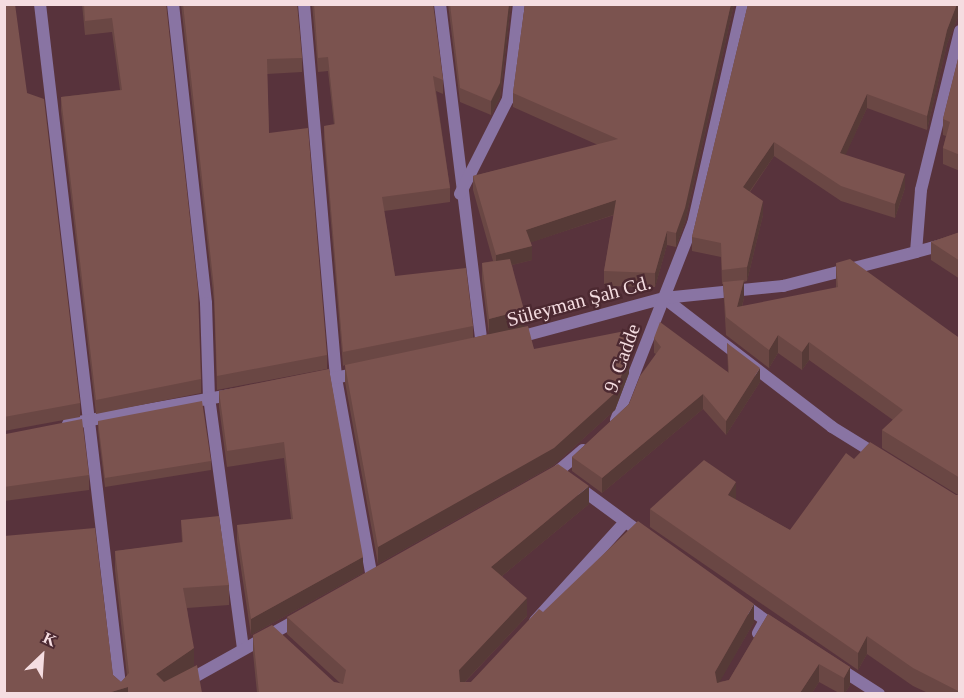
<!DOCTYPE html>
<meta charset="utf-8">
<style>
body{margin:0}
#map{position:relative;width:964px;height:698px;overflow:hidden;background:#58333c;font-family:"Times New Roman",serif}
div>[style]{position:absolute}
.minor>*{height:12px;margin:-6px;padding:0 6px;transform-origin:6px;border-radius:6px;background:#8974a3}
.tertiary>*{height:12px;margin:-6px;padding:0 6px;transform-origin:6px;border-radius:6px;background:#8974a3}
.wall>*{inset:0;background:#6a4744}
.shaded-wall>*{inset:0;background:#563a37}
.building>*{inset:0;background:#7b534f}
span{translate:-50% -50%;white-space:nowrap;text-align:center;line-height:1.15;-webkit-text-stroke:5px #4c2931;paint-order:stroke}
.street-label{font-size:20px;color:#f5dde1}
.frame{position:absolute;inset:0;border:6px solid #f5dde1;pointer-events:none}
.north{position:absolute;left:12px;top:626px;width:60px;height:60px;-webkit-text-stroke:4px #4c2931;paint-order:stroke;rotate:25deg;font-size:16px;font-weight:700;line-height:24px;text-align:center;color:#f5dde1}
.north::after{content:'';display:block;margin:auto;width:21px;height:27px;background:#f5dde1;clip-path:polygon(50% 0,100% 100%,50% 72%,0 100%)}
</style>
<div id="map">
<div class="minor">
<i style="left:40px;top:4px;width:695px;rotate:83.3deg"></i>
<i style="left:173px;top:4px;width:301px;rotate:83.7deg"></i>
<i style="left:206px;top:303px;width:94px;rotate:88.2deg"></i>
<i style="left:209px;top:397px;width:254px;rotate:82.3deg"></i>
<i style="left:304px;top:4px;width:375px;rotate:85.1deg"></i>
<i style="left:336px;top:378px;width:203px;rotate:79.8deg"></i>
<i style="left:440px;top:4px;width:346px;rotate:83deg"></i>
<i style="left:960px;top:31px;width:164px;rotate:103.8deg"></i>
<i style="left:921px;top:190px;width:62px;rotate:94.6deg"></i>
<i style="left:916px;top:252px;width:46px;rotate:-15.3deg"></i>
<i style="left:460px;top:194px;width:106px;rotate:-63.2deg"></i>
<i style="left:508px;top:99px;width:96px;rotate:-83.4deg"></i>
<i style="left:516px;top:338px;width:153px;rotate:-15.1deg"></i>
<i style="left:664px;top:298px;width:212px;rotate:37.5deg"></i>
<i style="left:832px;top:427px;width:55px;rotate:31.7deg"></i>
<i style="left:317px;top:381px;width:45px;rotate:-10.3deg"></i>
<i style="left:68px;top:424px;width:169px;rotate:-10.2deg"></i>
<i style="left:577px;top:486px;width:84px;rotate:36.3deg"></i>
<i style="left:743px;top:604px;width:27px;rotate:36deg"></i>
<i style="left:765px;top:620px;width:15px;rotate:118deg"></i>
<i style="left:535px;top:621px;width:134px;rotate:-47.7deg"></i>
<i style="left:837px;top:667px;width:50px;rotate:32.7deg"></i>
</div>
<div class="tertiary">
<i style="left:664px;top:298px;width:120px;rotate:-5.8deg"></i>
<i style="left:783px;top:286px;width:137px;rotate:-14.3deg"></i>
<i style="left:616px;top:420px;width:211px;rotate:-68.6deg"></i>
<i style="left:693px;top:224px;width:226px;rotate:-77.2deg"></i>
<i style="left:551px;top:477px;width:42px;rotate:-40.2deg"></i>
<i style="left:164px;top:694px;width:156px;rotate:-29.2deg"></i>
</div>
<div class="wall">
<i style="clip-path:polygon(4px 4px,27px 93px,80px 403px,80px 417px,4px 431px)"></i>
<i style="clip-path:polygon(82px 4px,166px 4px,201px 379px,201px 393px,96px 414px,61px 111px,61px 97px,120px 90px,112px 32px,85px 35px)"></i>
<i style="clip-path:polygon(181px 4px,297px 4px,302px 58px,302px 72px,267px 74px,269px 133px,327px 355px,327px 369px,217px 390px,214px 302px)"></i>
<i style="clip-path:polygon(312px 4px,433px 4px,443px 80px,443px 94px,436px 91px,450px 188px,450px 202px,384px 211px,395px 276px,473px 326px,473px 338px,489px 334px,482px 280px,482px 263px,493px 261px,473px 190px,473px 176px,598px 145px,513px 107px,513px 93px,525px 4px,734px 4px,685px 222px,676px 247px,667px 245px,655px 287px,604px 286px,604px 271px,614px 215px,531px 242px,532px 260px,512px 265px,524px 327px,534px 349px,629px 373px,615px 410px,554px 465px,378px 564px,345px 382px,345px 365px,343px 366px,324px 140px,324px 126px,334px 125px,328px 71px,318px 72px)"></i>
<i style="clip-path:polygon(448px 4px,511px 4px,500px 97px,491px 115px,460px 102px)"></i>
<i style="clip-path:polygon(748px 4px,960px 4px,960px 12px,947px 44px,927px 130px,867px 108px,845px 155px,905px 188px,895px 218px,841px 201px,774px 156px,750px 192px,763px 215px,747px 281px,744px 282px,744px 298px,742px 307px,836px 288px,836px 263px,958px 337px,960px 334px,960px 693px,928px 693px,913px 686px,867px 654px,858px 670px,650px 527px,650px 509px,736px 500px,790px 530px,854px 459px,956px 495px,958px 495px,882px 448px,882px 430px,893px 420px,809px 360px,802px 370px,778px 353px,769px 368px,726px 335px,723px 284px,722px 284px,721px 257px,692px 251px,692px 237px)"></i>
<i style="clip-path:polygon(960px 51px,960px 171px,943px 164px,943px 148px,946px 136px,943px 135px,943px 119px)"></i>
<i style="clip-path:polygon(960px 232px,960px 279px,931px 260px,931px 242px)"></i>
<i style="clip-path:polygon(654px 338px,728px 372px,727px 343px,760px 382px,726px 435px,703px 409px,602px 493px,572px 471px,572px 457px,629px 404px,656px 354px,654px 353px)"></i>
<i style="clip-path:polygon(329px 369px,363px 573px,251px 635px,237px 542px,237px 525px,291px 519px,284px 458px,227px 467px,219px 407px,219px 391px)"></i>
<i style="clip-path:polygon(98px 421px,211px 461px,211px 470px,105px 487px,98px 430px)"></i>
<i style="clip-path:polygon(4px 433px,89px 475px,89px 490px,4px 501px)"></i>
<i style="clip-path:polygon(589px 504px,502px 576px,527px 616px,465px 682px,471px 682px,543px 612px,754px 622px,719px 682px,729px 680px,768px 614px,850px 667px,850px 685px,845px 693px,839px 693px,819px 682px,812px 693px,257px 693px,253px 653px,253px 635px,334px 682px,340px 683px,287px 634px,287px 617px)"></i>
<i style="clip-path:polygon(181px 520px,229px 585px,229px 605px,187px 608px,194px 667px,202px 693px,4px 693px,113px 675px,121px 682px,127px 676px,115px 571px,115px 551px,182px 543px)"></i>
</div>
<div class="shaded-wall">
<i style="clip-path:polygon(509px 4px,511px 4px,500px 97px,491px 115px,491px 101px)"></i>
<i style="clip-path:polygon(731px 4px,734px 4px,685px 222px,676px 247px,676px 233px)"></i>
<i style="clip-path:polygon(957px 4px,960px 4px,960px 12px,947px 44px,927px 130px,927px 116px,947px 30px)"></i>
<i style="clip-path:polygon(867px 94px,867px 108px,840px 167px,840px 153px)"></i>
<i style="clip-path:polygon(774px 142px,774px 156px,743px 201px,743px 187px)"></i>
<i style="clip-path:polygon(905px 174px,905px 188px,895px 218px,895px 204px)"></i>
<i style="clip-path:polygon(616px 200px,616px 214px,526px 244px,526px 230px)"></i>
<i style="clip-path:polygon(763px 201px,763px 215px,747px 281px,747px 267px)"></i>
<i style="clip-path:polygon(667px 231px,667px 245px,655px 287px,655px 273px)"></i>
<i style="clip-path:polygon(532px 246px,532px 260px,496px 269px,496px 255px)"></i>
<i style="clip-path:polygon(744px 280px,744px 298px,737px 325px,737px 307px)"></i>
<i style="clip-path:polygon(524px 310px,524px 327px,489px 337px,489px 319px)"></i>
<i style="clip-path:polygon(778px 335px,778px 353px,769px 368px,769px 350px)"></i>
<i style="clip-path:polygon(809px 342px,809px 360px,802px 370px,802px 352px)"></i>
<i style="clip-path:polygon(629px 355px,629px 373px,615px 410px,554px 465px,378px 564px,378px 547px)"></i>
<i style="clip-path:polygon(760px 368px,760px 382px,726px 435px,726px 421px)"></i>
<i style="clip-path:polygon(703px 394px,703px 409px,602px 493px,602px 478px)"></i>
<i style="clip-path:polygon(736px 482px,736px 500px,728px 495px)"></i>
<i style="clip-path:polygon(589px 486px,589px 504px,491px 585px,491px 567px)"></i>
<i style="clip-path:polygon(363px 557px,363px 573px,251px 635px,251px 619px)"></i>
<i style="clip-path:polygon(527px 598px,527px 616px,459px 688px,459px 670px)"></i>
<i style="clip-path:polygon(754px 604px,754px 622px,715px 690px,715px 672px)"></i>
<i style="clip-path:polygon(867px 636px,867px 654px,858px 670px,858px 653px)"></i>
<i style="clip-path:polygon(194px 648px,194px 668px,156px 693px,156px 674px)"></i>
<i style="clip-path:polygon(819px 664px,819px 682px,812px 693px,800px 693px)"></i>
<i style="clip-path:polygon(850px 667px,850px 685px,845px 693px,844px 693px,844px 678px)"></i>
<i style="clip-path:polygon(128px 687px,128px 693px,108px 693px)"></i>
</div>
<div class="building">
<i style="clip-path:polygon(4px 4px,15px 4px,27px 93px,44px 99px,80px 403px,4px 417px)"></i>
<i style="clip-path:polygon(84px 4px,166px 4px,198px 290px,201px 379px,96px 400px,61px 97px,122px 90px,112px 18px,85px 21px)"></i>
<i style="clip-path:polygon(183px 4px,297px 4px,302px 58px,267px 59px,269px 133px,308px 128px,327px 355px,217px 376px,214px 288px)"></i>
<i style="clip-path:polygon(314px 4px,433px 4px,443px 80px,433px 76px,450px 188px,382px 197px,395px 276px,466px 268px,473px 326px,343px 352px,324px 126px,335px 124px,328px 57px,318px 58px)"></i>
<i style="clip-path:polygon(450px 4px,509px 4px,500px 83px,491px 101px,460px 88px)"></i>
<i style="clip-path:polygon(525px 4px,731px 4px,685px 208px,676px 233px,667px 231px,655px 273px,604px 271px,616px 200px,526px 230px,532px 246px,496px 255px,473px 176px,618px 139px,513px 93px)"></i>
<i style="clip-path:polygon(748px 4px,957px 4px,947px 30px,927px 116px,867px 94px,840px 153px,905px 174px,895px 204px,841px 186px,774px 142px,743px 187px,763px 201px,747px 267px,722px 270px,721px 243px,692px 237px)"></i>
<i style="clip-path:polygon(960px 51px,960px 155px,943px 148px,950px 122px,943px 119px)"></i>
<i style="clip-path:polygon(960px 232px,960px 261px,931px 242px)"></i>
<i style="clip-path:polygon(510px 259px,524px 310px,489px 319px,482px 263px)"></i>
<i style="clip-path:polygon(850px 259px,958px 337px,960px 334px,960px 478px,882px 430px,903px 410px,809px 342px,802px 352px,778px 335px,769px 350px,726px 317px,723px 282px,744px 280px,737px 307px,838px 287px,836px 263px)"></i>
<i style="clip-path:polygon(660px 322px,729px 373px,727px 343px,760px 368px,726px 421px,703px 394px,602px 478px,572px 457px,629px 404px,640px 376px,661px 347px,654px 338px)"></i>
<i style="clip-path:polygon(528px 326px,534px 349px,625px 331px,629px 355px,615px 393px,554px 448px,378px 547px,345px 365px)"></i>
<i style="clip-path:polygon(329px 369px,363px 557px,251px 619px,237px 525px,293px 519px,284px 442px,227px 451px,219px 391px)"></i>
<i style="clip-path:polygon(202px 401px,211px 461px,105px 478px,98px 421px)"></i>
<i style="clip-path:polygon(82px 419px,89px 475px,4px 487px,4px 433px,6px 434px)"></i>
<i style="clip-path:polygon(870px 442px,956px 495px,960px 495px,960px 692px,913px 668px,867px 636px,858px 653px,650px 509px,704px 460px,736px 482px,728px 495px,790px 530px,846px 453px,854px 459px)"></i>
<i style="clip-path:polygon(558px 464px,589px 486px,491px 567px,527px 598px,459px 670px,460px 682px,471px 682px,539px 609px,543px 612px,638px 521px,754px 604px,715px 672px,717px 683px,729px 680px,768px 614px,850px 667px,844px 678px,819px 664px,800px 693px,259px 693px,253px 635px,272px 625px,334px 682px,343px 684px,346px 670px,287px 617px)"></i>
<i style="clip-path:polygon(219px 516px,229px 585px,183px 588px,194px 648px,156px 674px,164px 682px,197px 665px,202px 693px,128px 693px,128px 687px,108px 693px,4px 693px,4px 536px,95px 528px,113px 675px,121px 682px,129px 673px,115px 551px,183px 542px,181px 520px)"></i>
</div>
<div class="street-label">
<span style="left:579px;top:301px;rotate:-15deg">Süleyman Şah Cd.</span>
<span style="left:622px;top:358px;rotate:-70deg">9. Cadde</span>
</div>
<div class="frame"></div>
<div class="north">K</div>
</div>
